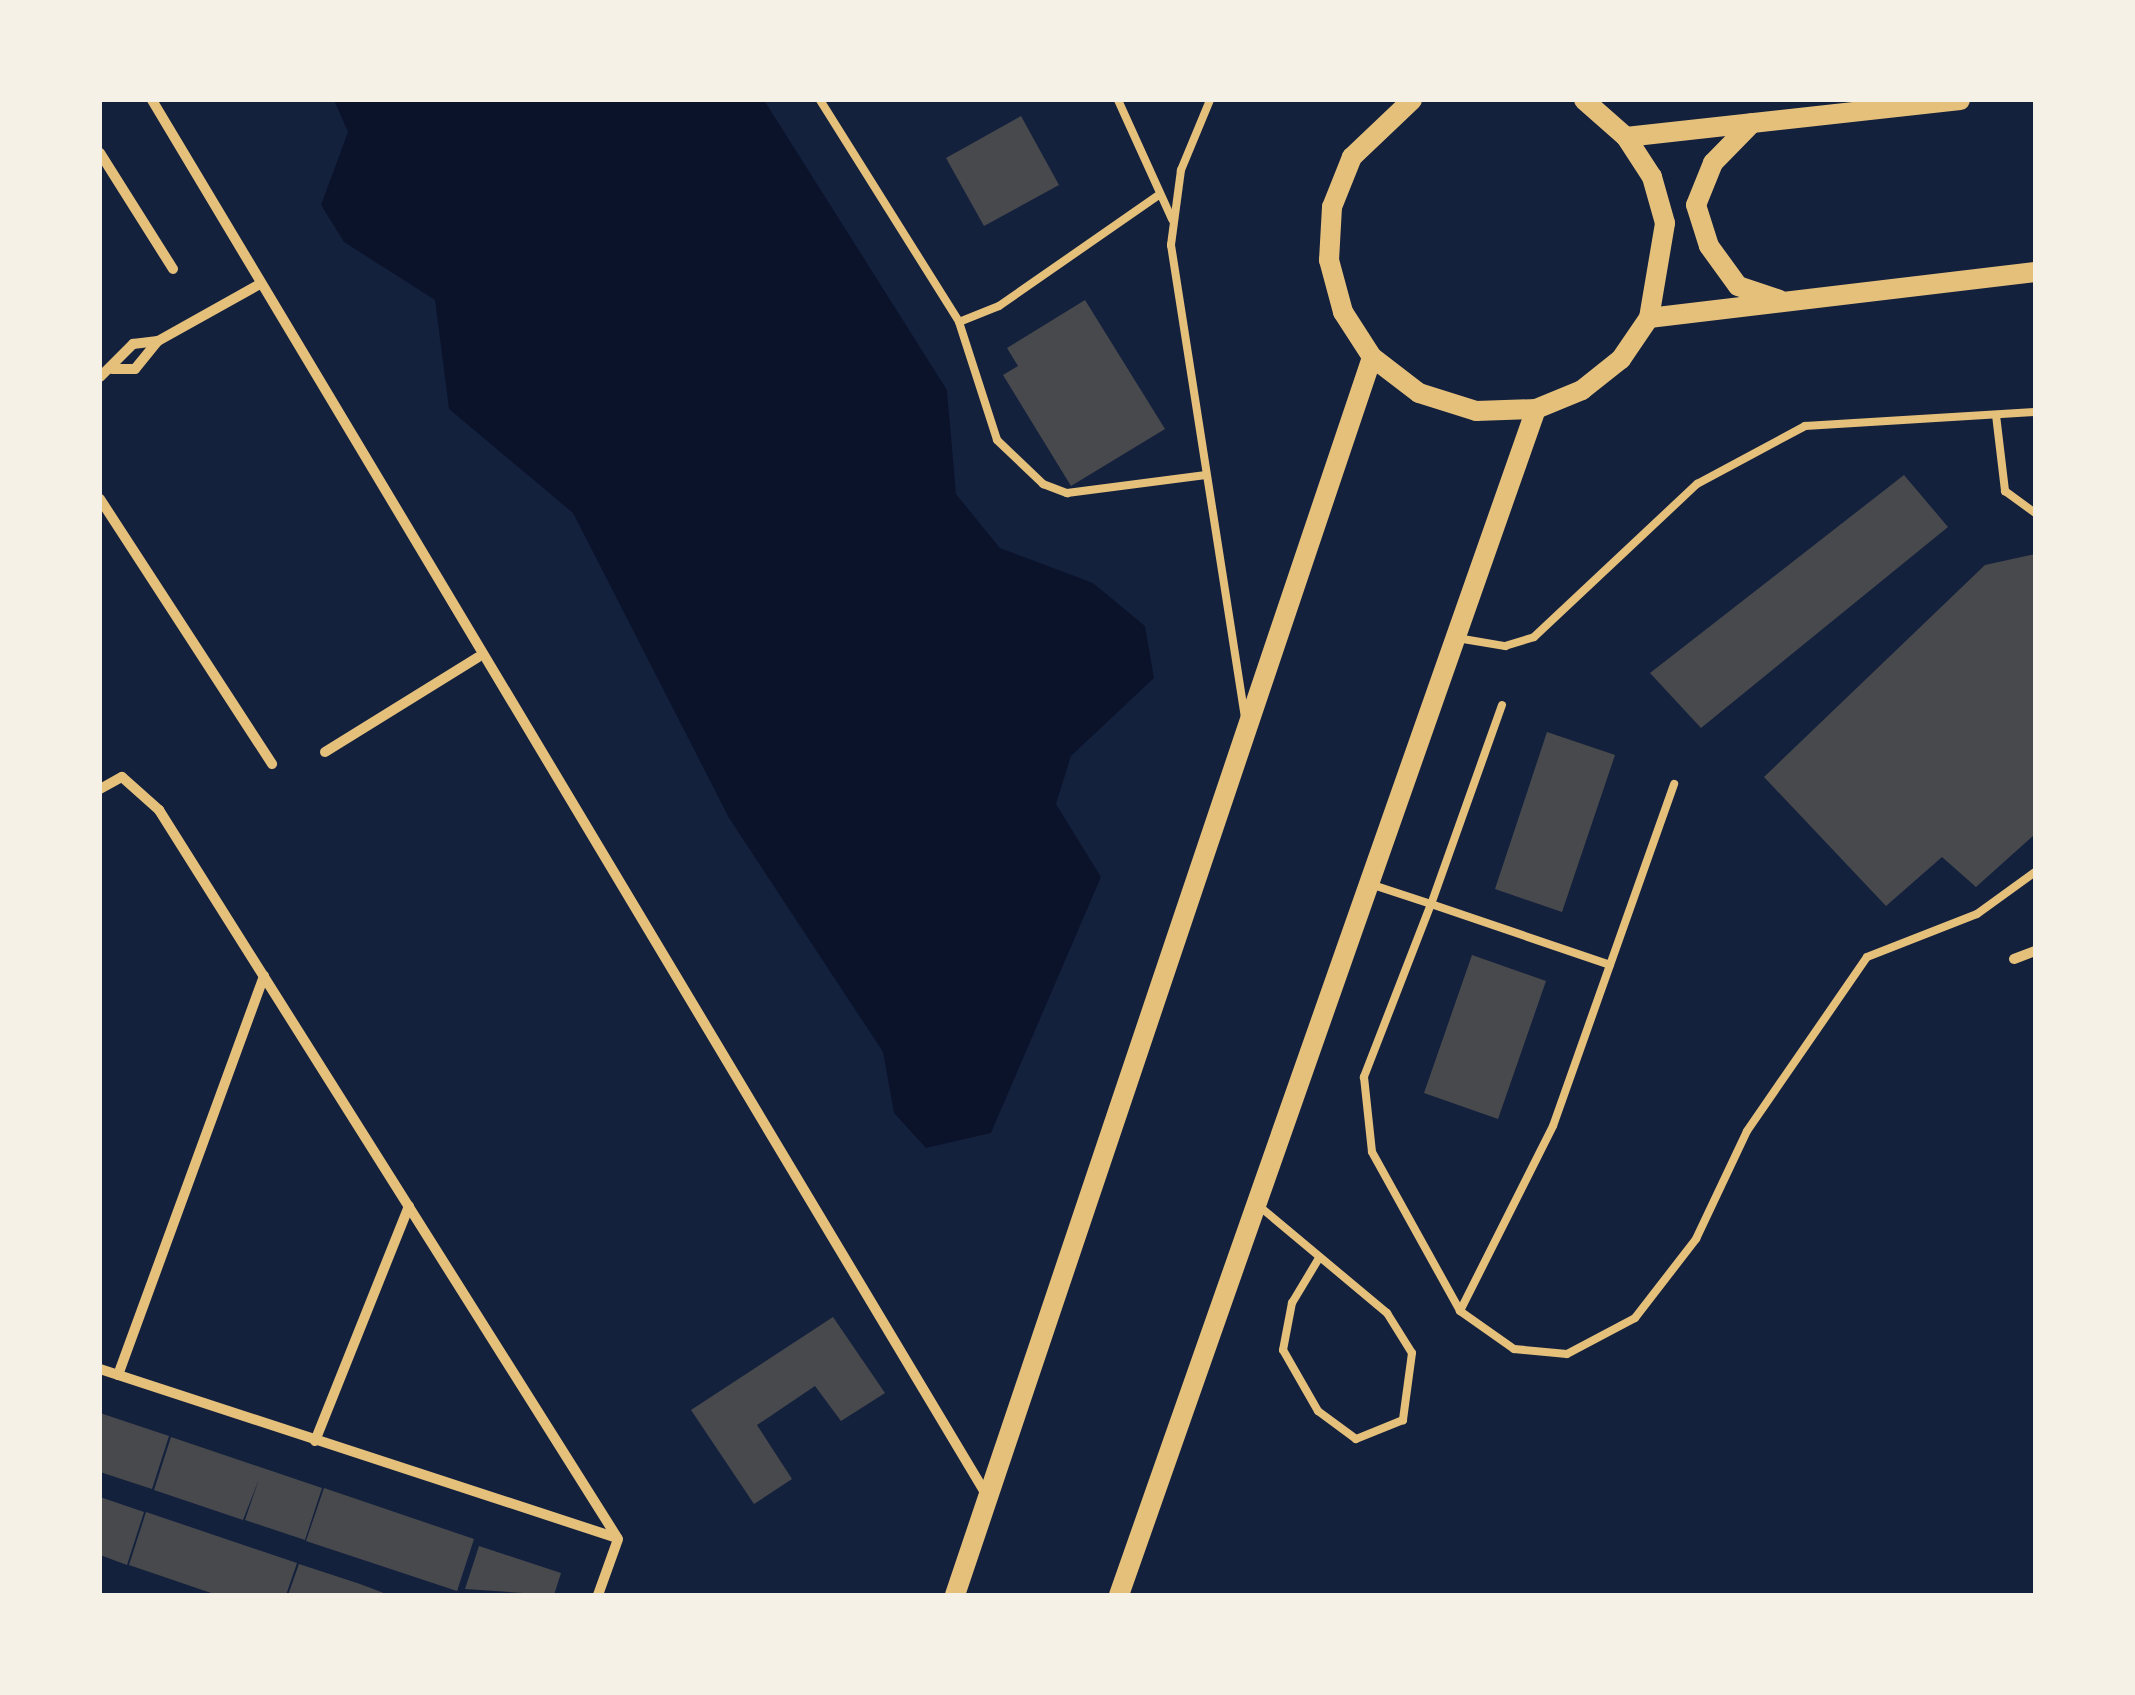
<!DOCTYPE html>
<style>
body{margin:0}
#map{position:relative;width:2135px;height:1695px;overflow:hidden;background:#14213d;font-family:"Noto Sans",sans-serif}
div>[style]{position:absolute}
.water>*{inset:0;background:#0b132b}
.building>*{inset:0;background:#48494c}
.service>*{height:8px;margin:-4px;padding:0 4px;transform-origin:4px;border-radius:4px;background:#e5c07b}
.minor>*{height:10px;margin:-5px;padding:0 5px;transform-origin:5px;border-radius:5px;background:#e5c07b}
.secondary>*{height:20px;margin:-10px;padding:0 10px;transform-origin:10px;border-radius:10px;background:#e5c07b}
span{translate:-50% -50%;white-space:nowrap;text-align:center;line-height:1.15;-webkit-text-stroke:9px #f6f1e7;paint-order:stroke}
.frame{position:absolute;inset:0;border:102px solid #f6f1e7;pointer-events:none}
</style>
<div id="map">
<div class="water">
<i style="clip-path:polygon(334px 100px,764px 100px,947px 390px,956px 494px,1000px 548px,1093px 583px,1145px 626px,1154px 678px,1071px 756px,1056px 804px,1101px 877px,991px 1133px,926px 1148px,894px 1113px,883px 1052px,729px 818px,573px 513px,449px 409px,435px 300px,344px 242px,321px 205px,348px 132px)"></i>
</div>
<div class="building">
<i style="clip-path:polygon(1021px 116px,1059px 185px,984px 226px,946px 158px)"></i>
<i style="clip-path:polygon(1085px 300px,1165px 429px,1071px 486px,1003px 375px,1018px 366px,1007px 348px)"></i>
<i style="clip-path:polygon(1904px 475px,1948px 527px,1701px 728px,1650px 673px)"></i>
<i style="clip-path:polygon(2035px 554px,2035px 834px,1976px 887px,1942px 857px,1886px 906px,1764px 777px,1985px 565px)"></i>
<i style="clip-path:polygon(1547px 732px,1615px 755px,1562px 912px,1495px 889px)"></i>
<i style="clip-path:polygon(1472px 955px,1546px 981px,1498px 1119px,1424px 1093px)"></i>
<i style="clip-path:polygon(833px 1317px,885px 1393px,841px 1421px,815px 1386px,757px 1425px,792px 1479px,754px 1504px,691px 1410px)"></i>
<i style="clip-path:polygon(100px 1413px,169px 1436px,152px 1489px,100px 1472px)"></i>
<i style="clip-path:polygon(171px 1437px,322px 1488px,305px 1540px,245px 1520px,259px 1479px,243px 1520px,154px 1490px)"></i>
<i style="clip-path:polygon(324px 1488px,474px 1539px,457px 1591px,306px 1541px)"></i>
<i style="clip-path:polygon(100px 1497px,144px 1512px,127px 1565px,100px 1555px)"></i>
<i style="clip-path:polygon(146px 1512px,297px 1563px,286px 1595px,217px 1595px,129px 1565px)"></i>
<i style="clip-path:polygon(479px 1546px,561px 1573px,554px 1595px,465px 1589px)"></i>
<i style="clip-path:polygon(299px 1564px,360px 1584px,389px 1595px,288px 1595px)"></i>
</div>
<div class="service">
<i style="left:820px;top:100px;width:262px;rotate:57.9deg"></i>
<i style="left:959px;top:322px;width:43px;rotate:-21.8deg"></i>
<i style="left:999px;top:306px;width:193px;rotate:-34.8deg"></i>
<i style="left:1118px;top:100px;width:131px;rotate:65.6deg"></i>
<i style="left:1210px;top:100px;width:76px;rotate:112.5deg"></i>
<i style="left:1181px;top:170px;width:76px;rotate:97.6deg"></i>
<i style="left:1171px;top:245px;width:476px;rotate:81.1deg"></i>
<i style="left:959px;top:322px;width:124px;rotate:72.1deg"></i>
<i style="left:997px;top:440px;width:64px;rotate:43.7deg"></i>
<i style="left:1043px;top:484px;width:26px;rotate:21deg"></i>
<i style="left:1067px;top:493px;width:140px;rotate:-7.4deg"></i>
<i style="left:1996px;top:415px;width:77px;rotate:83.2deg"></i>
<i style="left:2005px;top:491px;width:37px;rotate:36deg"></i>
<i style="left:1457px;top:638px;width:49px;rotate:9.5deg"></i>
<i style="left:1505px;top:646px;width:30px;rotate:-17deg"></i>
<i style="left:1534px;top:637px;width:224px;rotate:-43.2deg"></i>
<i style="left:1697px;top:484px;width:123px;rotate:-28.2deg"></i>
<i style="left:1805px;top:426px;width:230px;rotate:-3.5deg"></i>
<i style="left:1502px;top:705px;width:211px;rotate:109.6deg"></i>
<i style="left:1431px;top:904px;width:189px;rotate:18.8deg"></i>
<i style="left:1373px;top:885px;width:61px;rotate:18.1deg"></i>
<i style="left:1431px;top:904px;width:186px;rotate:111.2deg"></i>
<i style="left:1364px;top:1077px;width:75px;rotate:83.9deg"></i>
<i style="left:1372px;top:1152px;width:182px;rotate:61deg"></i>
<i style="left:1460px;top:1311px;width:66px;rotate:35.1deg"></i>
<i style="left:1514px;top:1349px;width:53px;rotate:5.4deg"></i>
<i style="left:1567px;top:1354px;width:77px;rotate:-27.9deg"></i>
<i style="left:1635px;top:1318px;width:100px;rotate:-52.3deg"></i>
<i style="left:1696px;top:1239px;width:119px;rotate:-64.7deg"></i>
<i style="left:1747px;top:1131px;width:211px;rotate:-55.4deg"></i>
<i style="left:1867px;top:957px;width:118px;rotate:-21.4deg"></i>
<i style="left:1977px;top:914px;width:72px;rotate:-35.9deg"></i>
<i style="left:1259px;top:1206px;width:167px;rotate:39.9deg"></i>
<i style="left:1387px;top:1313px;width:47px;rotate:58deg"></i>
<i style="left:1412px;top:1353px;width:68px;rotate:97.7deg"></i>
<i style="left:1403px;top:1420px;width:51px;rotate:158deg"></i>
<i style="left:1356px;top:1439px;width:47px;rotate:-143.6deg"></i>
<i style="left:1318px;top:1411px;width:70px;rotate:-119.8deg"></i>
<i style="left:1283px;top:1350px;width:48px;rotate:-79.2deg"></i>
<i style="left:1292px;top:1303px;width:52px;rotate:-59deg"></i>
<i style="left:1460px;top:1311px;width:207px;rotate:-63.3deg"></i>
<i style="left:1553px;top:1126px;width:363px;rotate:-70.5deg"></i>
</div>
<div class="minor">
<i style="left:152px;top:100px;width:1624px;rotate:59.11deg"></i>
<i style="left:100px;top:153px;width:137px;rotate:57.8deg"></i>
<i style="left:112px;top:369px;width:23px"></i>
<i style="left:135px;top:369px;width:36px;rotate:-51deg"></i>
<i style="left:100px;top:377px;width:47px;rotate:-45deg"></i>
<i style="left:133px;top:344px;width:25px;rotate:-7deg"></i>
<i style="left:158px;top:341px;width:117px;rotate:-29.2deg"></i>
<i style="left:100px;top:499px;width:316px;rotate:57deg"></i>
<i style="left:325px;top:752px;width:180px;rotate:-31.8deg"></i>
<i style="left:100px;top:789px;width:25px;rotate:-29deg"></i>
<i style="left:122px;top:777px;width:50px;rotate:41.7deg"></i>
<i style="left:159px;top:810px;width:861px;rotate:57.8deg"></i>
<i style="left:2014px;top:959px;width:22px;rotate:-21deg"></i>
<i style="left:100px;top:1369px;width:544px;rotate:18.1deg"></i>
<i style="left:118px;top:1375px;width:425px;rotate:-69.9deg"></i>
<i style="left:315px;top:1441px;width:253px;rotate:-68.2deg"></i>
<i style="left:598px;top:1595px;width:59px;rotate:-70.3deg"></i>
</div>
<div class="secondary">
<i style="left:1412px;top:100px;width:83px;rotate:136.5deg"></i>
<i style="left:1352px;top:157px;width:54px;rotate:111.8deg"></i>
<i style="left:1332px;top:207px;width:53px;rotate:93.2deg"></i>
<i style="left:1329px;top:260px;width:54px;rotate:74.9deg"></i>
<i style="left:1343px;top:312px;width:54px;rotate:57.2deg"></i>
<i style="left:1372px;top:357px;width:59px;rotate:37.5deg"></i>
<i style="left:1419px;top:393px;width:60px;rotate:17.5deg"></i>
<i style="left:1476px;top:411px;width:60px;rotate:-1.9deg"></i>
<i style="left:1536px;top:409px;width:50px;rotate:-22.4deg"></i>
<i style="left:1582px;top:390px;width:50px;rotate:-38.5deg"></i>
<i style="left:1621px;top:359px;width:50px;rotate:-55.7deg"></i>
<i style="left:1649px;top:318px;width:96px;rotate:-80.4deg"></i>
<i style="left:1665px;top:223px;width:48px;rotate:-105.8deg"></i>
<i style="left:1652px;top:177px;width:48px;rotate:-123deg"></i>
<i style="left:1626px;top:137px;width:56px;rotate:-138.6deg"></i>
<i style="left:1752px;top:123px;width:56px;rotate:134.3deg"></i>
<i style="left:1713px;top:163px;width:45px;rotate:112deg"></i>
<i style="left:1696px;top:205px;width:43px;rotate:72.4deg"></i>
<i style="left:1709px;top:246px;width:49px;rotate:54.1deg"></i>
<i style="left:1738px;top:286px;width:44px;rotate:18.4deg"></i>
<i style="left:1626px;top:137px;width:336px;rotate:-6.3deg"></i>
<i style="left:1649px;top:318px;width:389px;rotate:-6.8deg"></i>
<i style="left:955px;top:1595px;width:1306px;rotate:-71.38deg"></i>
<i style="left:1119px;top:1595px;width:1257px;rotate:-70.63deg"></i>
</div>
<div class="frame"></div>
</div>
